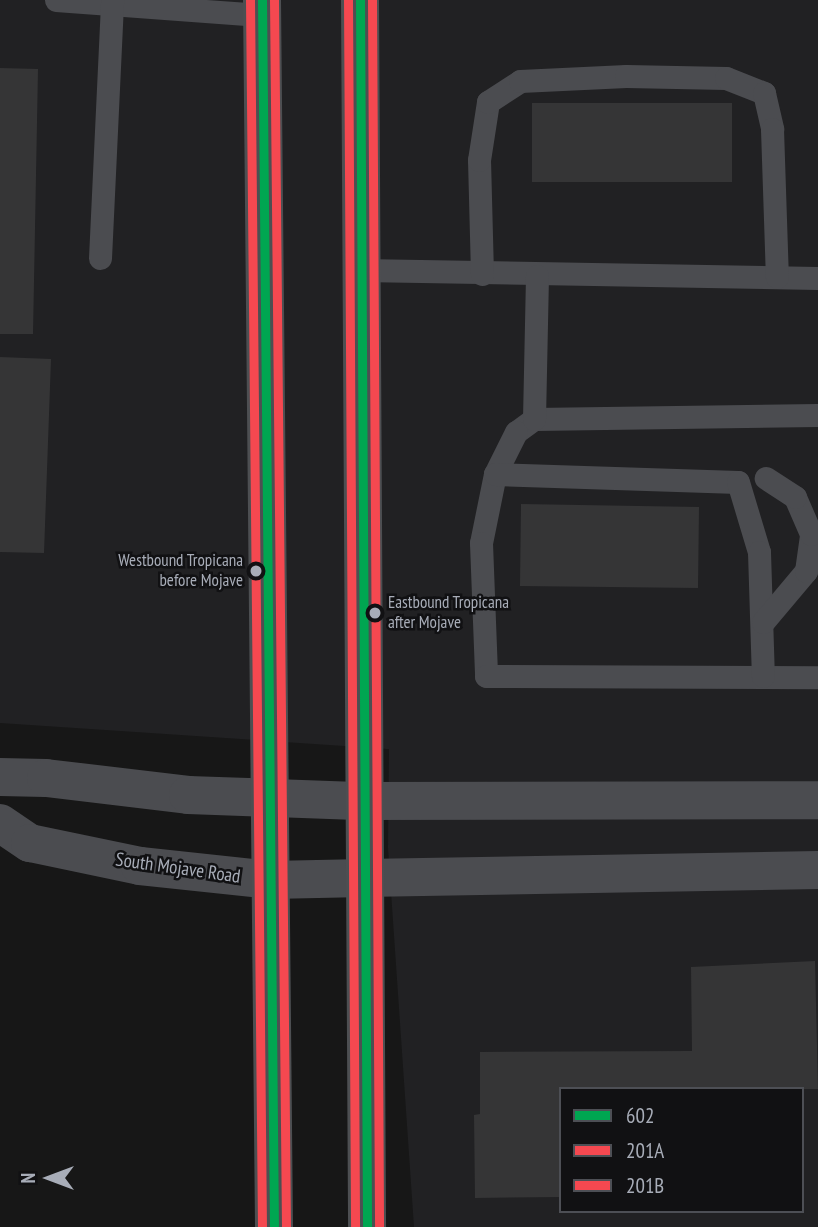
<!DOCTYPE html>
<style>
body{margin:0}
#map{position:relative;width:818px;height:1227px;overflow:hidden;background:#171717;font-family:"PT Sans Narrow",sans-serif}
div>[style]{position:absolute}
.built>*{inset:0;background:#212123}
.building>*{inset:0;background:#353536}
.service>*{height:23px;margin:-11.5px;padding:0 11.5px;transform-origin:11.5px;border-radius:11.5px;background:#4b4c50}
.minor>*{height:38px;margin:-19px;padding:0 19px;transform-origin:19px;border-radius:19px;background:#4b4c50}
.tertiary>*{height:38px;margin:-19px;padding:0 19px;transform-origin:19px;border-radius:19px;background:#4b4c50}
.primary>*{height:38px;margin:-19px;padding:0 19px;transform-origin:19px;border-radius:19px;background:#4d4f52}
.bus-1>*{height:9px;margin:-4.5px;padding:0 4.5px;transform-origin:4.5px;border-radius:4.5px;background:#00a651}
.bus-2>*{height:9px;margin:-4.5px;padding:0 4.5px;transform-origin:4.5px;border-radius:4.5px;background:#f54850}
.bus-3>*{height:9px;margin:-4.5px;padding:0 4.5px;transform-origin:4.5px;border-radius:4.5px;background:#f54850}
.dots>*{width:19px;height:19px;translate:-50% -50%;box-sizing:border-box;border:4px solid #111113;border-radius:50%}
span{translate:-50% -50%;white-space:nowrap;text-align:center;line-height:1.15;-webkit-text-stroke:5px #111113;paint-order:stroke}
.bus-label{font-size:17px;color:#a8adb8}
.right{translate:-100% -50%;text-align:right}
.left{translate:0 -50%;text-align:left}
.street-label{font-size:19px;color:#a8adb8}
.legend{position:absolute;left:559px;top:1087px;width:245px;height:126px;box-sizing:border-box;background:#111113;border:2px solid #4d4f55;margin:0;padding:9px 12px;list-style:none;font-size:21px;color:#a8adb8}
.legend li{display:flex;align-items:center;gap:14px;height:35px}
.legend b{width:35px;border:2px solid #4d4f55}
.north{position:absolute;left:14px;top:1143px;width:70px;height:70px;-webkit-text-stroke:5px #111113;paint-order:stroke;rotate:270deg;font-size:19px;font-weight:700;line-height:28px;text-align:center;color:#a8adb8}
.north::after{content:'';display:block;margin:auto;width:24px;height:32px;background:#a8adb8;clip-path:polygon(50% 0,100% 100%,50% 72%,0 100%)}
</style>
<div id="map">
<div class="built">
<i style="clip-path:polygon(evenodd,0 0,818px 0,818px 1227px,414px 1227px,388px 848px,389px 749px,0 723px,0 0,561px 1089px,802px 1089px,802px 1211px,561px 1211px,561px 1089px)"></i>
</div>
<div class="building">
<i style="clip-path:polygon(0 68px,38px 69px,33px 334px,0 334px)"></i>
<i style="clip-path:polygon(532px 103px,732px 103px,732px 182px,532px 182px)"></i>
<i style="clip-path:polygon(0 357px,51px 359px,44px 553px,0 552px)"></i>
<i style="clip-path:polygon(521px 504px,699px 507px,698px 588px,520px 586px)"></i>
<i style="clip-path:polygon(815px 961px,818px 1089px,561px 1089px,561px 1197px,475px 1198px,474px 1115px,480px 1114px,480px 1052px,692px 1051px,691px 967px)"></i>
</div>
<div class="service">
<i style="left:56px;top:0;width:207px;rotate:4.2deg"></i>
<i style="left:100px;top:258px;width:258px;rotate:-87.3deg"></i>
<i style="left:361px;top:270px;width:457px;rotate:1deg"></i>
<i style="left:482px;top:274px;width:114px;rotate:-91.5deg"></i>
<i style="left:479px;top:160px;width:59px;rotate:-81.2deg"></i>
<i style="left:488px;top:102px;width:38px;rotate:-33deg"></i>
<i style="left:520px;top:81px;width:106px;rotate:-2.7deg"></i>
<i style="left:626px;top:76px;width:100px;rotate:1.1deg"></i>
<i style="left:726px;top:78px;width:41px;rotate:21.5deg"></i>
<i style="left:764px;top:93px;width:37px;rotate:77deg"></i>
<i style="left:772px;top:129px;width:148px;rotate:88.1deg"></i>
<i style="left:818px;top:415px;width:284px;rotate:179.2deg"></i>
<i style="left:534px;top:419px;width:22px;rotate:144deg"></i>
<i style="left:516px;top:432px;width:47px;rotate:116.6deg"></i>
<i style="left:495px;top:474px;width:70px;rotate:101.5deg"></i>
<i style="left:481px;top:543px;width:133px;rotate:87.8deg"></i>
<i style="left:486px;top:676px;width:332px;rotate:0.2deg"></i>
<i style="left:534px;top:419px;width:143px;rotate:-88.8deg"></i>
<i style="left:495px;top:474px;width:243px;rotate:1.9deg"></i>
<i style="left:738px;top:482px;width:73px;rotate:73.3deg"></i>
<i style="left:759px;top:552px;width:124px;rotate:88.2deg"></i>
<i style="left:763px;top:622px;width:67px;rotate:-49.9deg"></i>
<i style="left:806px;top:571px;width:37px;rotate:-82deg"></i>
<i style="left:811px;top:534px;width:40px;rotate:-113.4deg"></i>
<i style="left:795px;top:497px;width:35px;rotate:-147deg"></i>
</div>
<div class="minor">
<i style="left:364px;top:801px;width:454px;rotate:-0.1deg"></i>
<i style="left:364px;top:878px;width:454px;rotate:-1deg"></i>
</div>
<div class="tertiary">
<i style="left:0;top:777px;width:46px;rotate:1.2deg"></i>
<i style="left:46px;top:778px;width:143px;rotate:6.8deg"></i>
<i style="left:188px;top:795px;width:176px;rotate:2deg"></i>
<i style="left:0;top:823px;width:36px;rotate:34deg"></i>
<i style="left:30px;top:843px;width:112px;rotate:11.8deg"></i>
<i style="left:140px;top:866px;width:132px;rotate:6.1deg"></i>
<i style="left:271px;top:880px;width:93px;rotate:-1.2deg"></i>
</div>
<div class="primary">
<i style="left:262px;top:0;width:1227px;rotate:89.44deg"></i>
<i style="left:360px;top:0;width:1227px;rotate:89.67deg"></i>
</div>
<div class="bus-1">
<i style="left:262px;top:0;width:1227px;rotate:89.44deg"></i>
<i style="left:360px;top:0;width:1227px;rotate:89.67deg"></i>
</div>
<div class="bus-2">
<i style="left:250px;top:0;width:1227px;rotate:89.44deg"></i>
<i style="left:348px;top:0;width:1227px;rotate:89.67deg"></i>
</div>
<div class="bus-3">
<i style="left:274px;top:0;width:1227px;rotate:89.44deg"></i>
<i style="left:372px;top:0;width:1227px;rotate:89.67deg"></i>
</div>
<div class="dots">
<i style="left:256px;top:571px;background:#a8adb8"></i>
<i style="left:375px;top:613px;background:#a8adb8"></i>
</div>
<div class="bus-label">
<span class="right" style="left:243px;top:571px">Westbound Tropicana<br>before Mojave</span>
<span class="left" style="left:388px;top:613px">Eastbound Tropicana<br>after Mojave</span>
</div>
<div class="street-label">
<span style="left:178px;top:868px;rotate:8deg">South Mojave Road</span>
</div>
<ul class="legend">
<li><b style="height:9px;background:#00a651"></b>602</li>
<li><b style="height:9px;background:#f54850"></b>201A</li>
<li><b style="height:9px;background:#f54850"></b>201B</li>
</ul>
<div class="north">N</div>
</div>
